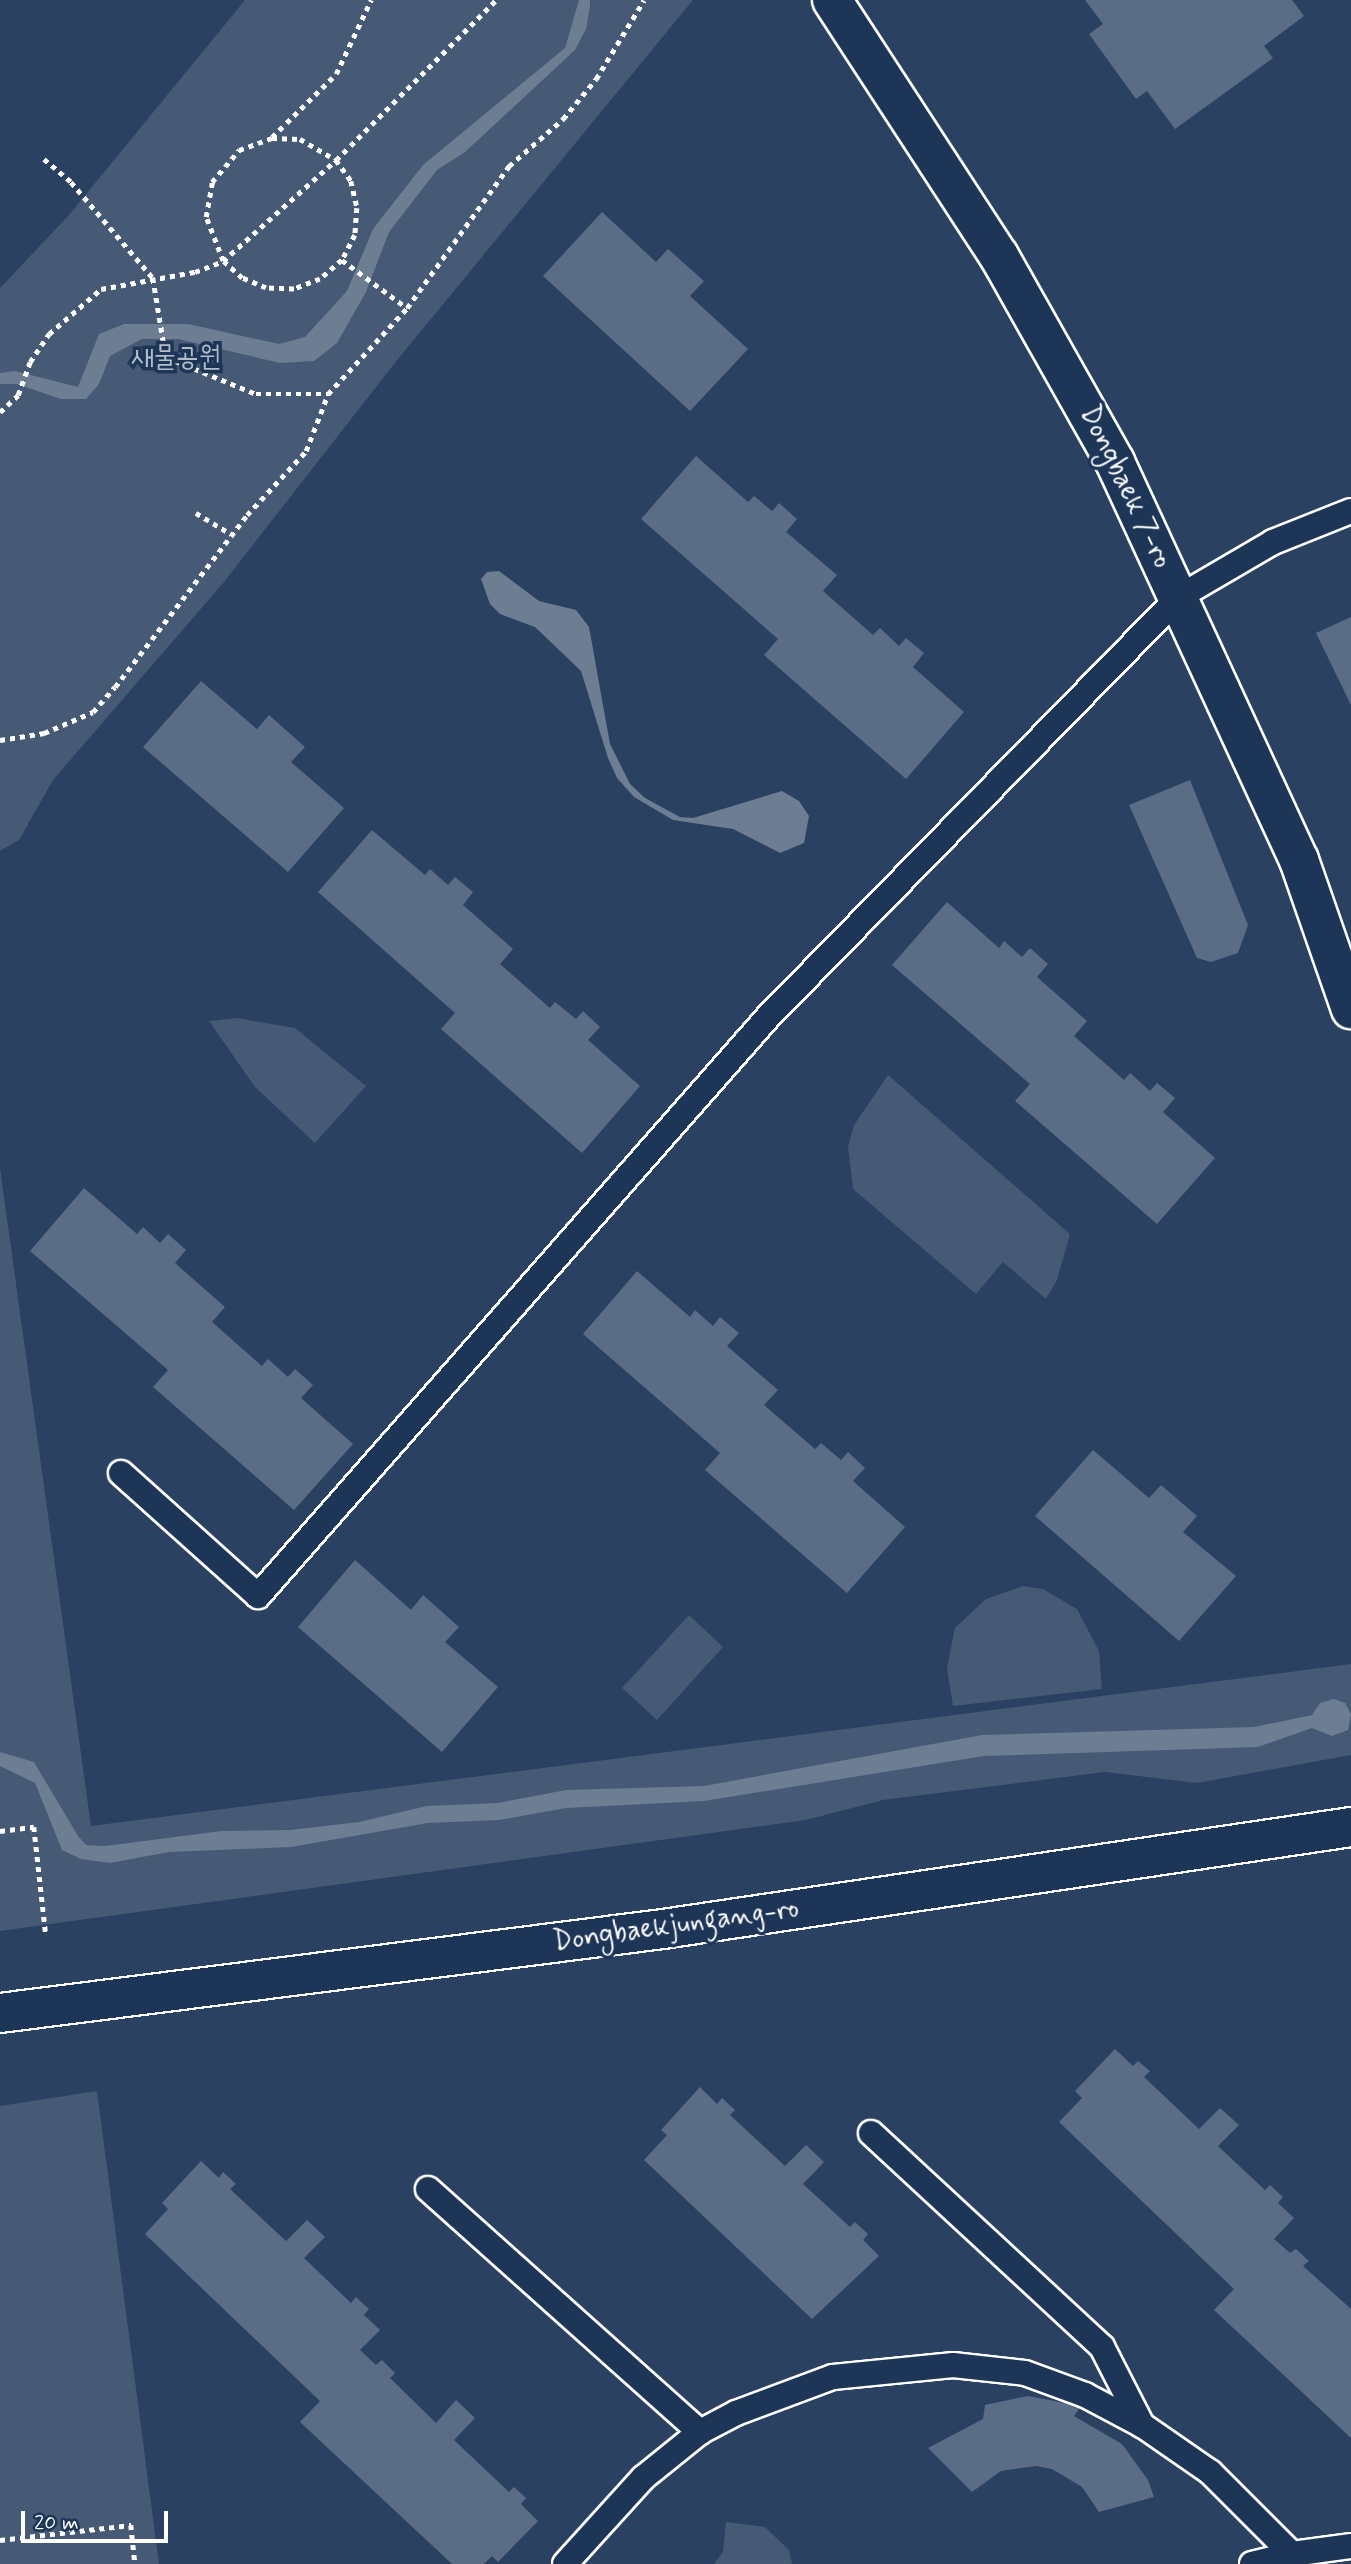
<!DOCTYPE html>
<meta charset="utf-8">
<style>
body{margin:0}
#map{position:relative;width:1351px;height:2564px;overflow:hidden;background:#2a4161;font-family:Mynerve,"Poor Story",sans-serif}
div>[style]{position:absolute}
.green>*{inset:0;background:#465975}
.water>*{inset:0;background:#6d7d92}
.building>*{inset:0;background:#5b6c86}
.path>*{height:4.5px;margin-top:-2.25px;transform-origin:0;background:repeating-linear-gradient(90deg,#fff 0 5px,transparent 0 10px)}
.roads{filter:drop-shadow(2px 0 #fff) drop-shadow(-2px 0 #fff) drop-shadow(0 2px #fff) drop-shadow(0 -2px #fff)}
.service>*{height:24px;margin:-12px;padding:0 12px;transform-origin:12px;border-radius:12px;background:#1d3557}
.tertiary>*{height:38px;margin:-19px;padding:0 19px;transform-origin:19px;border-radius:19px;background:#1d3557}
span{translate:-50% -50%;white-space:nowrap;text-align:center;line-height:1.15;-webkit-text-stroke:7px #1d3557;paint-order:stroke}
.park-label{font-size:28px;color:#b5bdc8}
.street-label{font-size:28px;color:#fff}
.scale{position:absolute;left:21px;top:2511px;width:147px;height:32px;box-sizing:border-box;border:4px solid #fff;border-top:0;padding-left:9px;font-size:21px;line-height:24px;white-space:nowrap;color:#fff;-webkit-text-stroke:5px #1d3557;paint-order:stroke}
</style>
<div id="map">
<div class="green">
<i style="clip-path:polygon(245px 0,693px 0,394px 364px,224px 582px,53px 780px,19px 840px,0 851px,0 288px,69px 215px)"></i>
<i style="clip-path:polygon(237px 1018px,295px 1028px,366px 1086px,315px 1143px,255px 1087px,209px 1021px)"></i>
<i style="clip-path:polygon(888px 1075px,1070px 1234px,1057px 1280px,1046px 1299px,1003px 1262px,976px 1294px,853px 1189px,848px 1146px,854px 1125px)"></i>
<i style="clip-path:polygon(0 1168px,91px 1826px,1351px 1664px,1351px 1755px,1197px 1783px,1105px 1772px,883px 1800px,806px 1820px,0 1931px)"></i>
<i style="clip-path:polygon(1023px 1586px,1043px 1589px,1077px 1609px,1099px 1651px,1102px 1689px,953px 1706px,947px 1668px,955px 1628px,986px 1599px)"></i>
<i style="clip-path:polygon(689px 1615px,723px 1647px,657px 1720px,622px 1688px)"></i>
<i style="clip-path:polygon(97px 2091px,159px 2564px,0 2564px,0 2106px)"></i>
<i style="clip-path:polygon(726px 2522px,765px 2527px,789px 2550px,792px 2564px,714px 2564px,723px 2552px)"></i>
</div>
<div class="water">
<i style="clip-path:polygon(579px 0,590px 0,590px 6px,586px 29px,575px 50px,465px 152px,437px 170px,389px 232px,366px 292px,337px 343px,314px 361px,280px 363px,178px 339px,142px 339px,110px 356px,99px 384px,86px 399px,61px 399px,17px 384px,0 384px,0 373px,15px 371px,78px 387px,99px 334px,124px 324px,188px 324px,279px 344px,305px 337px,347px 291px,373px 229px,423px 165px,565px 48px)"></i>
<i style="clip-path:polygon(499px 571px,539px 601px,576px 610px,589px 627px,610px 744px,630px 784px,645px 798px,680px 817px,693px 818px,782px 791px,799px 801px,809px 816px,804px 843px,780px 853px,733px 829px,673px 820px,634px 797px,617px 778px,608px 758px,581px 671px,535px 627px,500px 614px,490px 604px,481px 579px,487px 572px)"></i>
<i style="clip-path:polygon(1334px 1699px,1345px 1703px,1351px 1714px,1348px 1730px,1332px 1736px,1312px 1728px,1258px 1747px,984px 1756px,704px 1801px,566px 1808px,499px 1820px,428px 1823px,291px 1847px,169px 1852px,110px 1863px,81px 1859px,62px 1850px,35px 1783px,0 1766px,0 1752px,34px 1762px,78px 1836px,86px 1845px,105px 1846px,222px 1831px,290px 1830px,359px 1822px,427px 1806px,498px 1803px,566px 1790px,704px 1786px,982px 1735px,1254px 1727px,1312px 1715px,1320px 1703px)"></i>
</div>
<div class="building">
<i style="clip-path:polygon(1085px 0,1292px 0,1304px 16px,1264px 46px,1273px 58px,1175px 129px,1147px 91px,1136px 99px,1089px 34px,1103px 24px)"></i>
<i style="clip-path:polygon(602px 212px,656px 262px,668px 249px,704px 281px,690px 296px,748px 349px,690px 411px,543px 276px)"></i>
<i style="clip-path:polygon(696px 456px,748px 502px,754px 496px,772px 511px,779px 503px,797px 519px,786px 532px,837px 575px,823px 591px,873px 635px,880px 628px,899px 646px,906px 638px,924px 653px,913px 667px,964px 712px,906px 779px,764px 655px,778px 639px,641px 519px)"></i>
<i style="clip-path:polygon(1351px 617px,1351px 705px,1316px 633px)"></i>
<i style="clip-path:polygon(201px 681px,257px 729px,269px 715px,305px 747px,291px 762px,344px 808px,288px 872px,143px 747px)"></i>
<i style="clip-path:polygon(1190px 780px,1248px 925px,1238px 953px,1211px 962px,1197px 958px,1129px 805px)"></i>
<i style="clip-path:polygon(372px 830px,425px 875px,430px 869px,448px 885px,455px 877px,473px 892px,463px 905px,513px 949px,500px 964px,550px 1008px,555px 1002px,576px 1019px,583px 1011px,600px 1027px,588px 1040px,640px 1086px,582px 1153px,441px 1029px,455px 1013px,318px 892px)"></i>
<i style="clip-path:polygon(947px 902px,999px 948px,1004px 941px,1022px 957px,1030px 948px,1048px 964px,1037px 977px,1087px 1021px,1074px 1036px,1124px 1080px,1130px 1073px,1150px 1091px,1157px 1083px,1175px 1098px,1163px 1112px,1215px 1158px,1157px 1224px,1015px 1101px,1030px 1084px,892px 965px)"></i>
<i style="clip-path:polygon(84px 1188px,137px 1234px,143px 1227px,160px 1243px,168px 1234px,186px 1250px,175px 1263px,225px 1307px,212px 1322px,262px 1366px,268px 1359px,288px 1377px,295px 1369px,313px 1385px,301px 1398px,353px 1444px,294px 1510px,153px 1387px,168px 1370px,30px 1251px)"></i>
<i style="clip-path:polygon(637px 1271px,690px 1317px,695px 1310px,713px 1326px,720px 1317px,739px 1333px,727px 1346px,778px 1390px,764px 1405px,815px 1449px,821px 1443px,841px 1460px,848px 1452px,865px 1468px,853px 1481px,905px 1527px,847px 1593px,705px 1470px,720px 1453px,583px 1334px)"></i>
<i style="clip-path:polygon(1093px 1450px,1149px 1498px,1161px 1485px,1197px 1516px,1183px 1532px,1236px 1576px,1179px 1641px,1035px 1516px)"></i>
<i style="clip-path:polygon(355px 1560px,411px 1610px,423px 1595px,459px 1627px,445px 1642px,498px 1687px,442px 1752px,298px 1627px)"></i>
<i style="clip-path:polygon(1115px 2049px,1133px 2066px,1138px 2061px,1150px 2071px,1144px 2077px,1199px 2129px,1220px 2108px,1239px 2125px,1218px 2146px,1265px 2190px,1270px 2185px,1283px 2197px,1278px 2203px,1294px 2218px,1274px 2239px,1290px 2253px,1296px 2249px,1309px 2261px,1303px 2266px,1351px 2309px,1351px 2438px,1214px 2310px,1234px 2289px,1059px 2122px,1082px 2098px,1075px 2091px)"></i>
<i style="clip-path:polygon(700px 2087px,717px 2104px,722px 2098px,735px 2110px,730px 2115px,785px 2166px,806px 2145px,824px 2162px,803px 2184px,850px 2227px,855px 2222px,868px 2234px,863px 2240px,879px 2256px,812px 2319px,644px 2160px,667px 2135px,661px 2130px)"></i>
<i style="clip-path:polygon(201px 2161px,219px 2178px,223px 2172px,236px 2184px,230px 2189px,286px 2241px,307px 2220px,325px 2237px,304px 2258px,351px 2303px,356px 2297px,369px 2309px,364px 2315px,380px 2330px,360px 2350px,376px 2365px,382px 2360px,395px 2373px,390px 2378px,436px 2423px,456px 2400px,475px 2418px,454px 2440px,509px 2492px,514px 2487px,526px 2498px,521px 2504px,538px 2521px,498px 2562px,492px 2556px,484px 2564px,452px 2564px,300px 2422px,320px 2401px,145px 2234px,168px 2209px,162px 2203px)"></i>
<i style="clip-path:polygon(1028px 2396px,1081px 2406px,1074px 2416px,1122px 2444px,1148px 2480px,1154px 2497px,1099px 2512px,1082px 2487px,1052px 2469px,1036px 2466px,1001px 2471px,972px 2492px,928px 2448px,983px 2419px,985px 2405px)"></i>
</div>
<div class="path">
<i style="left:272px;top:137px;width:90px;rotate:-44.5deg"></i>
<i style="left:336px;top:74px;width:82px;rotate:-64.7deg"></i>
<i style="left:44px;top:159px;width:35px;rotate:40deg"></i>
<i style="left:71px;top:182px;width:126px;rotate:49.5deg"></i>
<i style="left:153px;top:278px;width:80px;rotate:80.7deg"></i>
<i style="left:166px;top:357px;width:97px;rotate:22.3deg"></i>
<i style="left:256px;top:394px;width:72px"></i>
<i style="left:336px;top:160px;width:26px;rotate:54deg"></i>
<i style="left:351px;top:181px;width:28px;rotate:77deg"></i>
<i style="left:357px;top:208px;width:27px;rotate:94deg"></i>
<i style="left:355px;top:235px;width:28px;rotate:117deg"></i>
<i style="left:342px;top:260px;width:29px;rotate:139deg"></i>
<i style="left:320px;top:279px;width:28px;rotate:159deg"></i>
<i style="left:294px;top:289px;width:28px;rotate:-178deg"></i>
<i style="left:266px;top:288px;width:26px;rotate:-157deg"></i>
<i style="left:242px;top:278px;width:25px;rotate:-138deg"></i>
<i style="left:223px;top:261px;width:152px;rotate:-41.8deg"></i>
<i style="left:342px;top:260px;width:81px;rotate:36.4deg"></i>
<i style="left:0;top:412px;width:25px;rotate:-43deg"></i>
<i style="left:18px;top:395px;width:35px;rotate:-70deg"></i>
<i style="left:30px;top:362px;width:34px;rotate:-56deg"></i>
<i style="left:49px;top:334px;width:69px;rotate:-40.9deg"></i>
<i style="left:101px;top:289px;width:96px;rotate:-10.3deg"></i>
<i style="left:195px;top:272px;width:30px;rotate:-21deg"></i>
<i style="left:223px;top:261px;width:47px;rotate:-111.1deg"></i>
<i style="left:206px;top:217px;width:36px;rotate:-80deg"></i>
<i style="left:212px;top:182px;width:42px;rotate:-49.8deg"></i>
<i style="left:239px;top:150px;width:35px;rotate:-20deg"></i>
<i style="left:272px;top:138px;width:28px;rotate:2deg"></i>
<i style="left:300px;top:139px;width:42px;rotate:30.3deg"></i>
<i style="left:336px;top:160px;width:226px;rotate:-45deg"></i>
<i style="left:196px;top:513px;width:41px;rotate:31deg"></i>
<i style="left:0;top:740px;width:45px;rotate:-9deg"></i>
<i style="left:44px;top:733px;width:53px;rotate:-23.2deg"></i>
<i style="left:93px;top:712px;width:33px;rotate:-49deg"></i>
<i style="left:115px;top:687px;width:217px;rotate:-52.5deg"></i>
<i style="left:247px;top:515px;width:87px;rotate:-47.3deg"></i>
<i style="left:306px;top:451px;width:61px;rotate:-68.9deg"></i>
<i style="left:328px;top:394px;width:117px;rotate:-47.4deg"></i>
<i style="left:407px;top:308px;width:175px;rotate:-54.3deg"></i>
<i style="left:509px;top:166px;width:72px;rotate:-41deg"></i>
<i style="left:563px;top:119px;width:52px;rotate:-50.5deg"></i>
<i style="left:596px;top:79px;width:92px;rotate:-58.7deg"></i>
<i style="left:0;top:1831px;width:34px;rotate:-7deg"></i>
<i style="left:34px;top:1827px;width:109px;rotate:83.7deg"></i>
<i style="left:0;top:2540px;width:132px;rotate:-6.5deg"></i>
<i style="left:131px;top:2525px;width:39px;rotate:84deg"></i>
</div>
<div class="roads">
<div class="service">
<i style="left:121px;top:1473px;width:184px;rotate:41.9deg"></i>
<i style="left:258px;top:1596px;width:770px;rotate:-48.63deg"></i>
<i style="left:767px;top:1018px;width:589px;rotate:-45.62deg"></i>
<i style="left:1179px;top:597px;width:109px;rotate:-30.3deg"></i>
<i style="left:1273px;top:542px;width:84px;rotate:-21.7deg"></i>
<i style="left:871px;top:2133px;width:315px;rotate:42.8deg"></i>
<i style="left:1102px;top:2347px;width:88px;rotate:62.9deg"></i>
<i style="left:428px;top:2189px;width:365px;rotate:41.8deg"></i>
<i style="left:565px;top:2564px;width:116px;rotate:-47.8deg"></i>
<i style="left:643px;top:2478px;width:73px;rotate:-38.9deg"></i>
<i style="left:700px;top:2432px;width:41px;rotate:-27.8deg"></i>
<i style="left:736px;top:2413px;width:103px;rotate:-20.4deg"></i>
<i style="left:833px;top:2377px;width:121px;rotate:-5.7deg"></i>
<i style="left:953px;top:2365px;width:72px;rotate:6.3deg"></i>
<i style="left:1025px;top:2373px;width:64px;rotate:20.1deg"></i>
<i style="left:1085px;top:2395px;width:64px;rotate:27.8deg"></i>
<i style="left:1142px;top:2425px;width:83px;rotate:34.7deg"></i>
<i style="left:1210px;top:2472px;width:116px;rotate:45deg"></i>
<i style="left:1292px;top:2554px;width:60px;rotate:-7.7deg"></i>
<i style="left:1252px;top:2564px;width:41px;rotate:-14deg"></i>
</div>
<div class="tertiary">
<i style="left:832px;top:0;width:306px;rotate:56.9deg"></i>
<i style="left:999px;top:256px;width:236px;rotate:60.6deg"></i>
<i style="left:1115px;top:462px;width:438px;rotate:65.2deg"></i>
<i style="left:1299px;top:860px;width:158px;rotate:70.8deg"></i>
<i style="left:0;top:2013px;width:668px;rotate:-7.22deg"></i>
<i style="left:663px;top:1929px;width:696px;rotate:-8.43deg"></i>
</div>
</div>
<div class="park-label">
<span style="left:176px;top:358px">새물공원</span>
</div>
<div class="street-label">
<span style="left:1125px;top:487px;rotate:64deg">Dongbaek 7-ro</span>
<span style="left:676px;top:1926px;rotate:-8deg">Dongbaekjungang-ro</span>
</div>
<div class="scale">20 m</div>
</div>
